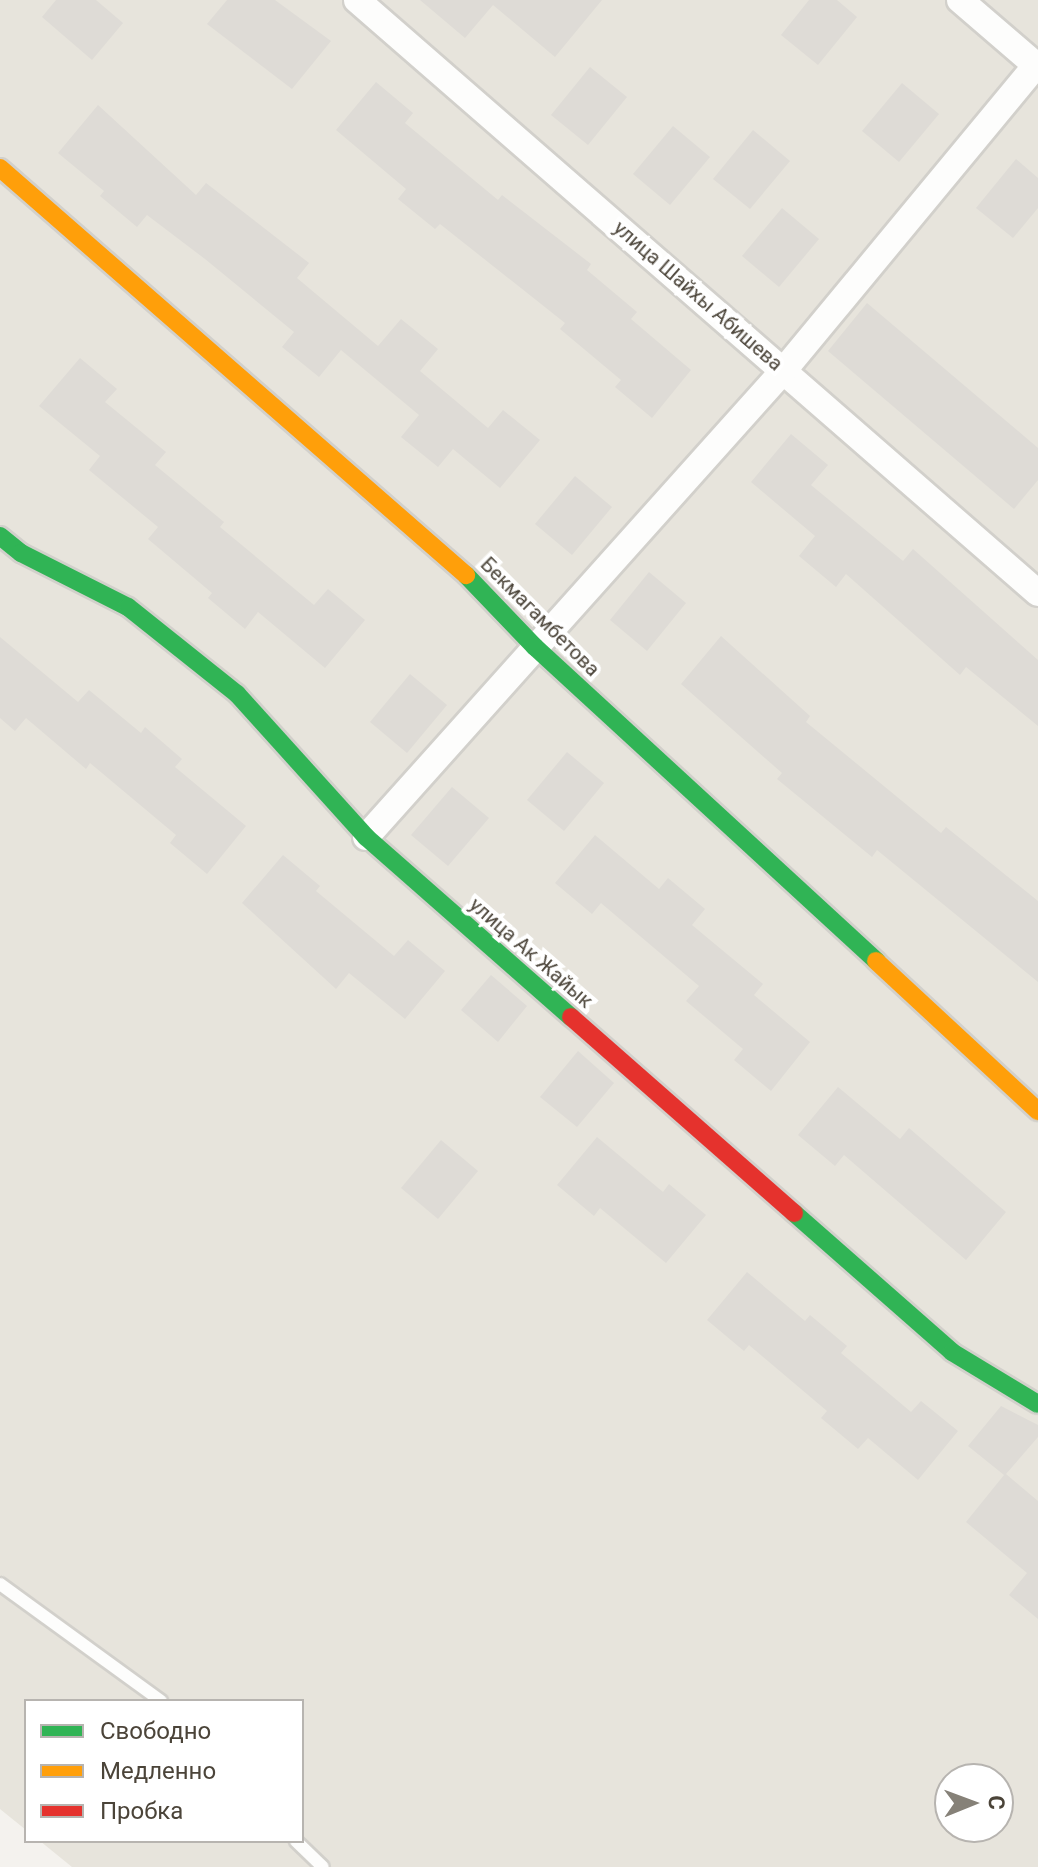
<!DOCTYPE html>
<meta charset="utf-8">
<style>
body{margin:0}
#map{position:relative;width:1038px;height:1867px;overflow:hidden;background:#f4f2ee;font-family:Roboto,sans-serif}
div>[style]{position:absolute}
.residential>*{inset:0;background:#e7e4dc}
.building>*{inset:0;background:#dedbd6}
.roads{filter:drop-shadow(2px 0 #d2d0cb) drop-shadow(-2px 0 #d2d0cb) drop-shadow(0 2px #d2d0cb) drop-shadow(0 -2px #d2d0cb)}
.lane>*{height:12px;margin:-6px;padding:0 6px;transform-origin:6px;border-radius:6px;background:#fdfdfc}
.street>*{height:26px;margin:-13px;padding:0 13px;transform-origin:13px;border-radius:13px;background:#fdfdfc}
.fast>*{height:18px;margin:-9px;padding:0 9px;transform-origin:9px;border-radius:9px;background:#30b455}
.slow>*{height:18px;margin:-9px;padding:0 9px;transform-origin:9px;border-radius:9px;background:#ff9f0a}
.jam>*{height:18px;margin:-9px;padding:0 9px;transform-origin:9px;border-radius:9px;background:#e5322d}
span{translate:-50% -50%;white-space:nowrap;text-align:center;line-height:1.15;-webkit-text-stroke:8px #fff;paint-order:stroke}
.street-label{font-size:20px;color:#4b4439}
.legend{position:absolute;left:24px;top:1699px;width:280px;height:144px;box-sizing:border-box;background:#fff;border:2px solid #b7b4b0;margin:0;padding:10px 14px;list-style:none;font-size:24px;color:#4b4439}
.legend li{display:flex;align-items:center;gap:16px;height:40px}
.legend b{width:40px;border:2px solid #b7b4b0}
.north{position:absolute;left:934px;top:1763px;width:80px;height:80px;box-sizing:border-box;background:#fff;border:2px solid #b7b4b0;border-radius:50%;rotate:89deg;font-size:22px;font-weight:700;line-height:32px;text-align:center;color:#4b4439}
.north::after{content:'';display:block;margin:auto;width:28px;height:36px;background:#868178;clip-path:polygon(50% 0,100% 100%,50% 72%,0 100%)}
</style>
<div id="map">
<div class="residential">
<i style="clip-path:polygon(evenodd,0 0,1038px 0,1038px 1867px,72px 1867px,40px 1841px,302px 1841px,302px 1701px,26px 1701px,26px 1830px,0 1809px,0 0,950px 1779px,998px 1779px,998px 1827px,950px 1827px,950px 1779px)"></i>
</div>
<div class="building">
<i style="clip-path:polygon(56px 0,96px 0,123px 23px,92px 60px,42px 17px)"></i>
<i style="clip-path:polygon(227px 0,275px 0,331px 41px,292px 89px,207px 24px)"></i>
<i style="clip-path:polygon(420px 0,602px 0,555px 57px,493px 5px,465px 38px)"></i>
<i style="clip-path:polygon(809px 0,837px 0,857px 17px,818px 65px,781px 35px)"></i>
<i style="clip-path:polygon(590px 67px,627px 97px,588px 145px,551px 115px)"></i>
<i style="clip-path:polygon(376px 82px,413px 113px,405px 123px,498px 200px,502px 195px,591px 264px,587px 270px,637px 312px,631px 319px,691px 370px,652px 418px,615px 387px,621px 380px,560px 329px,565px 323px,440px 224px,435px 229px,398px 199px,406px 189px,336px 130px)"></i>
<i style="clip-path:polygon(902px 83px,939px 114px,899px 162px,862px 131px)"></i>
<i style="clip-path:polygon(98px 105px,196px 195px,206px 183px,309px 263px,297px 278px,378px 346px,401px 319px,438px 349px,420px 371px,488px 428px,503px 410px,540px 440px,500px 488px,453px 449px,438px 467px,401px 437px,419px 415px,341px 350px,319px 377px,282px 347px,294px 332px,205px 259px,147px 215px,137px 227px,100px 196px,104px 191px,58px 153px)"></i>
<i style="clip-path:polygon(673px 126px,710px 157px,670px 205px,633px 174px)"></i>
<i style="clip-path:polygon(753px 130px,790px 161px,750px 209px,713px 179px)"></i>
<i style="clip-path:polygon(1016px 159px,1038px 178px,1038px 208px,1013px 238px,976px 208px)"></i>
<i style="clip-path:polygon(782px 208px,819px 239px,779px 287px,742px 256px)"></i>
<i style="clip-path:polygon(867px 303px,1038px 448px,1038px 480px,1014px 509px,828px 351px)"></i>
<i style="clip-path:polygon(80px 358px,117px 389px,105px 402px,166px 452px,155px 465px,224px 522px,220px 527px,314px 605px,328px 589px,365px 620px,325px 668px,258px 612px,245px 629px,208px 598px,212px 593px,148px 539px,158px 527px,89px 470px,100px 456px,39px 406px)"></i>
<i style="clip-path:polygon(791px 434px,828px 465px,811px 485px,903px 561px,913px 549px,1038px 660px,1038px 726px,966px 667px,960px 675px,846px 574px,836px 587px,799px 556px,815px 536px,751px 482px)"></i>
<i style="clip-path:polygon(575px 476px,612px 507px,572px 555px,535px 524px)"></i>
<i style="clip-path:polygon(649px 572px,686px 603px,647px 651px,610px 620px)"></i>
<i style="clip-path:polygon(721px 636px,810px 716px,806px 722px,941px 833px,946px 827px,1038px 901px,1038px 982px,877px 850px,872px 857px,777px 779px,782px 773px,681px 684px)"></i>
<i style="clip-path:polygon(0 637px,78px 702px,89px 690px,141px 733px,145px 727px,182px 759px,175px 767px,246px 826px,207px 874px,170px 843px,176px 835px,90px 763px,86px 769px,26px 718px,15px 731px,0 718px)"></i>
<i style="clip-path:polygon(410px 674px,447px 705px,407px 753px,370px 722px)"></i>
<i style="clip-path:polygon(567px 752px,604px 783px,564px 831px,527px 800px)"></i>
<i style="clip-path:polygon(452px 787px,489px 818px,448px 866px,411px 835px)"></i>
<i style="clip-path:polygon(595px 835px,659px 889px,668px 878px,705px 909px,692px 925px,763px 984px,754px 995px,810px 1042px,771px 1091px,734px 1060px,743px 1049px,686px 1001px,699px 986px,601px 903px,592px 914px,555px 883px)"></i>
<i style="clip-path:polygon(283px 855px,320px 886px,316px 891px,394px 956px,408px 940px,445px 971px,405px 1019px,349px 973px,336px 989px,242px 903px)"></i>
<i style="clip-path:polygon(491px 975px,527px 1006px,498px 1042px,461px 1010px)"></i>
<i style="clip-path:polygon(578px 1051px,614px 1083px,577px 1127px,540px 1097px)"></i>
<i style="clip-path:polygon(838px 1087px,900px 1139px,909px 1128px,1006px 1212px,966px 1260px,844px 1155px,835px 1166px,798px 1135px)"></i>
<i style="clip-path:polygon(597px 1137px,663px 1192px,669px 1184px,706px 1215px,666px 1263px,600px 1208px,594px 1216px,557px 1185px)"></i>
<i style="clip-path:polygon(441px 1140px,478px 1171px,438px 1219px,401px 1188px)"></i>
<i style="clip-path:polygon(747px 1272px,805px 1321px,810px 1315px,847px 1346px,841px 1353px,911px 1412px,921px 1401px,958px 1431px,918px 1480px,868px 1438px,858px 1449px,821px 1418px,827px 1411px,749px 1345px,744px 1351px,707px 1320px)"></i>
<i style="clip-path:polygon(1001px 1406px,1038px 1425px,1038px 1437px,1006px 1474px,1038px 1501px,1038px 1619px,1009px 1595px,1027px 1573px,966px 1522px,1004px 1475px,968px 1446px)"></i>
</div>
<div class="roads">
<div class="lane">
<i style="left:0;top:1584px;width:199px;rotate:36deg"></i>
<i style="left:296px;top:1841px;width:37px;rotate:44deg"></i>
</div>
<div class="street">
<i style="left:357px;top:0;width:903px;rotate:41.05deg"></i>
<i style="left:960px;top:0;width:103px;rotate:40.7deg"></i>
<i style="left:366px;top:837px;width:627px;rotate:-48.17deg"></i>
<i style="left:784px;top:370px;width:398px;rotate:-50.4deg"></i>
</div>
<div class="fast">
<i style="left:0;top:536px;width:27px;rotate:39deg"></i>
<i style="left:21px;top:553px;width:120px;rotate:26.8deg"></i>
<i style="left:128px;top:607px;width:139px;rotate:38.6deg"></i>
<i style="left:237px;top:694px;width:193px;rotate:47.9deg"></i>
<i style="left:366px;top:837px;width:273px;rotate:41.3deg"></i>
<i style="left:466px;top:575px;width:100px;rotate:46.2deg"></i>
<i style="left:535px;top:647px;width:464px;rotate:42.6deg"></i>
<i style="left:794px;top:1213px;width:210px;rotate:41.3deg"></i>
<i style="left:952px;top:1352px;width:100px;rotate:31.2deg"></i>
</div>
<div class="slow">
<i style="left:0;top:168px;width:619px;rotate:41.13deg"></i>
<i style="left:876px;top:961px;width:221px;rotate:42.8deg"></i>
</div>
<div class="jam">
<i style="left:571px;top:1017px;width:297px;rotate:41.3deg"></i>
</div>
</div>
<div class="street-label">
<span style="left:698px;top:296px;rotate:41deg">улица Шайхы Абишева</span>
<span style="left:540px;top:617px;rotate:45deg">Бекмагамбетова</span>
<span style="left:531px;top:953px;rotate:41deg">улица Ак Жайык</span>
</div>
<ul class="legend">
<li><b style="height:10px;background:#30b455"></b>Свободно</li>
<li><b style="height:10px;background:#ff9f0a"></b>Медленно</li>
<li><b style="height:10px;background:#e5322d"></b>Пробка</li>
</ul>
<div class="north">С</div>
</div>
